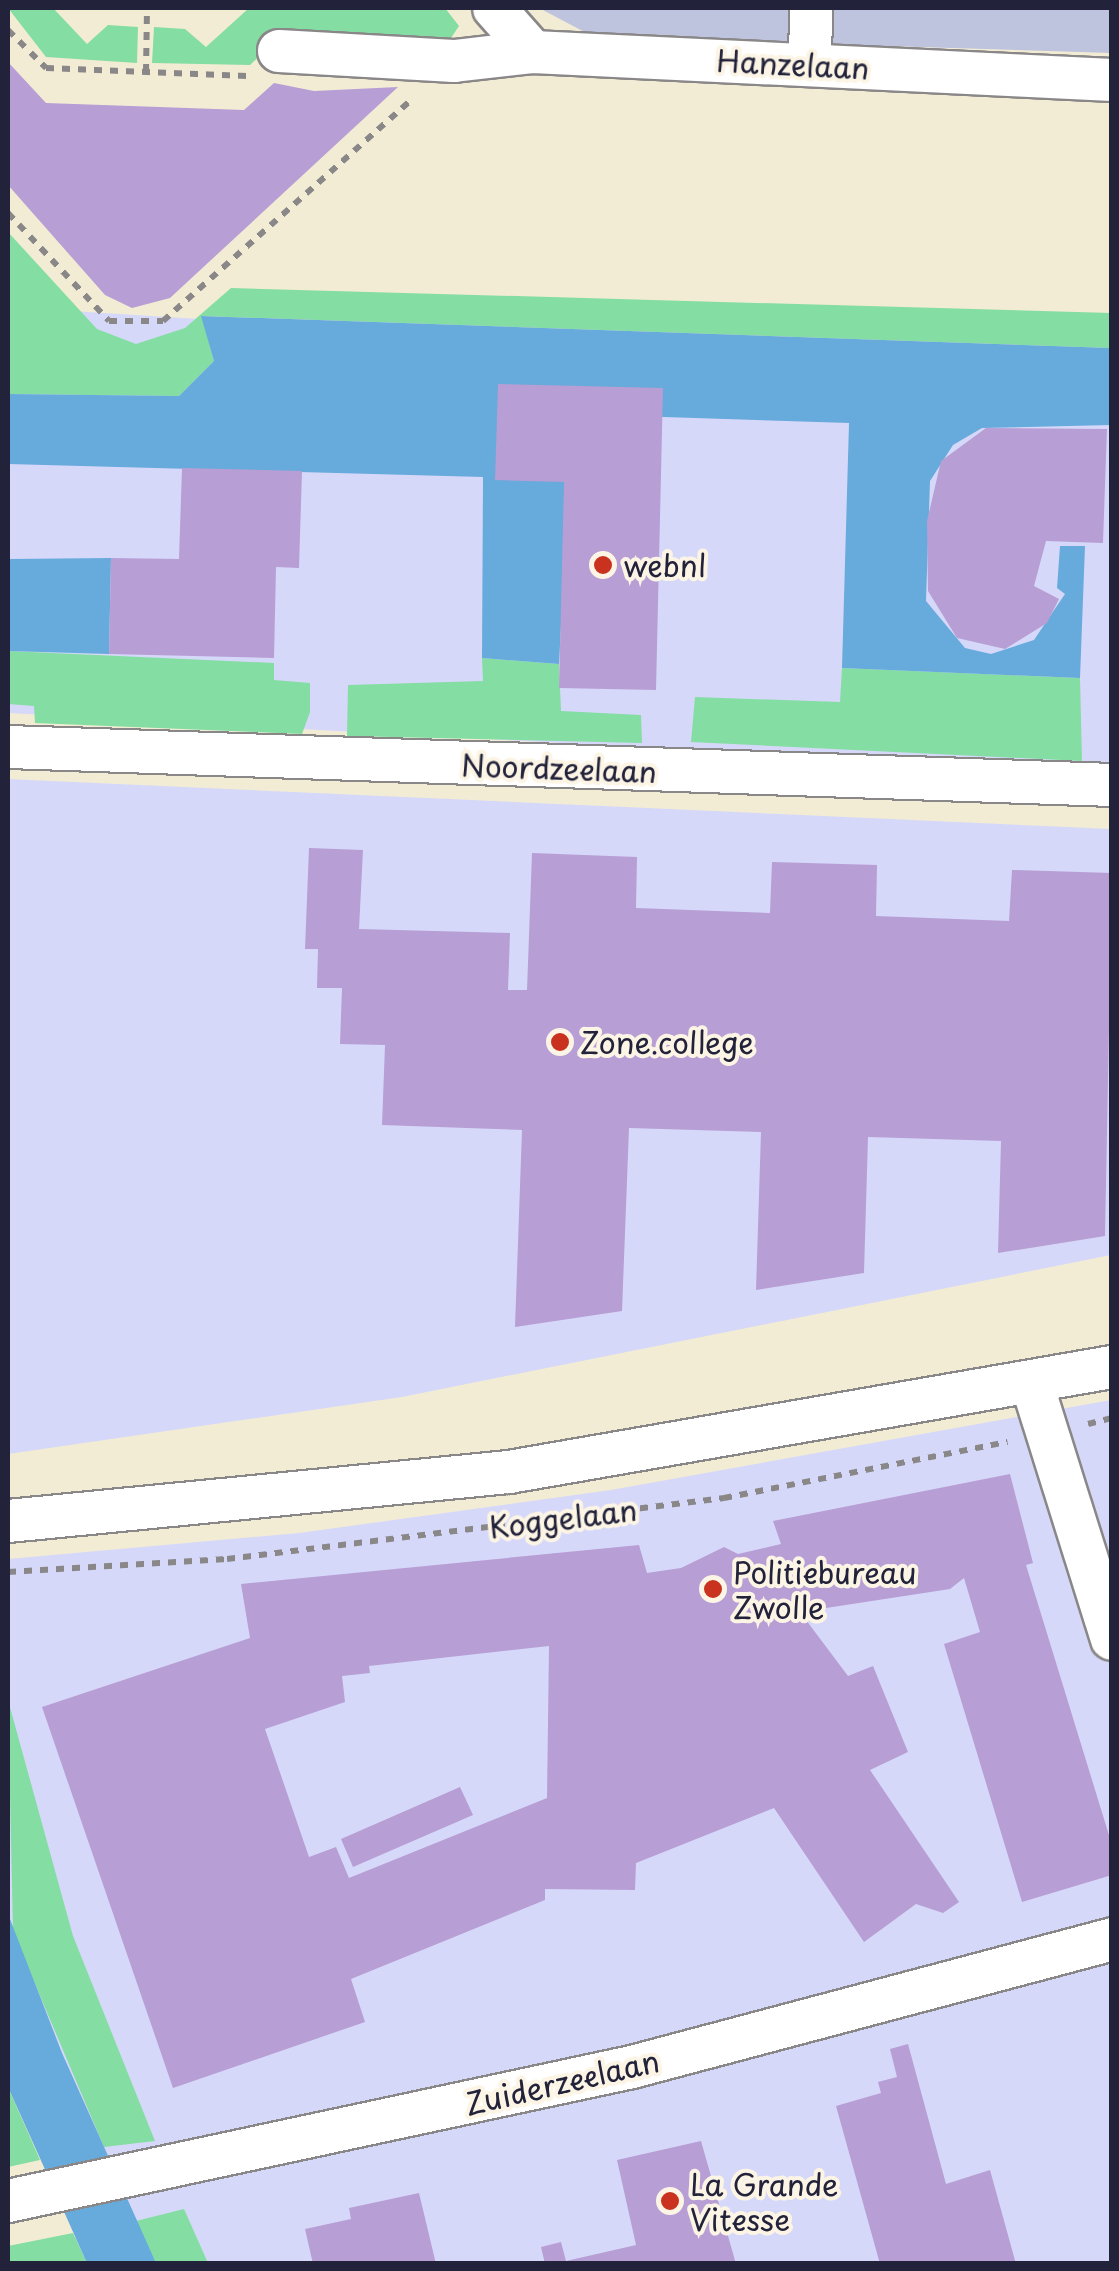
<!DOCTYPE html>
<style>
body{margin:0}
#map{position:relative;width:1119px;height:2271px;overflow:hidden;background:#f3ecd4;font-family:"Playpen Sans",sans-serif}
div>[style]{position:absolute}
.built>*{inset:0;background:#d6d8f9}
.industrial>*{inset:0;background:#bec3de}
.green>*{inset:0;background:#84dda2}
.water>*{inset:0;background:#67aadc}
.building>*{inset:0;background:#b79ed5}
.path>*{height:6px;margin-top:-3px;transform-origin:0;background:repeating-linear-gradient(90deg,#8a8788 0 8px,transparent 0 16px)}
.roads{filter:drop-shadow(2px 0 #8a8788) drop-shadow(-2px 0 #8a8788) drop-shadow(0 2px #8a8788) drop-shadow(0 -2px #8a8788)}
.minor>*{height:42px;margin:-21px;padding:0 21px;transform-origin:21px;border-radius:21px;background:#fff}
.dots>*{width:28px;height:28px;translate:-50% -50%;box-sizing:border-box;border:5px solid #fcf5e5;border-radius:50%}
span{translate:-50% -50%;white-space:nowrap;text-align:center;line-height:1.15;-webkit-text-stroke:8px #fcf5e5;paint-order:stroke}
.street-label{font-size:30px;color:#22223b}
.poi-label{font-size:30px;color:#22223b}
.left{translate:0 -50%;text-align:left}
.frame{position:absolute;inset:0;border:10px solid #22223b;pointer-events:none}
</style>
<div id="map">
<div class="built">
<i style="clip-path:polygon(8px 307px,1111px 376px,1111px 773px,8px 713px)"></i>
<i style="clip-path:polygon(8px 779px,1111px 829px,1111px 1255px,402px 1397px,8px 1454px)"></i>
<i style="clip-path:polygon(1111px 1400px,1111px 2263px,8px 2264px,8px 2249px,106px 2233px,8px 1994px,8px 1559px,299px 1533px,611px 1490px)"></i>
</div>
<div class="industrial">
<i style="clip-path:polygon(539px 8px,1111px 8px,1111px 53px,594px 37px)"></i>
</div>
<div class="green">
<i style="clip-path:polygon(8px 8px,53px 8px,87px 44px,108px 25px,138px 27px,137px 63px,46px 57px)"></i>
<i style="clip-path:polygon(249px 8px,445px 8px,459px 26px,451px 38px,285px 32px,250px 65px,152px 63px,154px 27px,185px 29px,206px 47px)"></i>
<i style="clip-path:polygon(8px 232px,97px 329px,136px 344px,185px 328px,231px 288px,1111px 313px,1111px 348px,202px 316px,214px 361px,179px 396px,8px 394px)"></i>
<i style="clip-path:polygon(8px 651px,274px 663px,274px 680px,310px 683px,310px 712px,302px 734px,35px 723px,34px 706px,8px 704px)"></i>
<i style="clip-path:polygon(482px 658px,559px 664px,561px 711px,641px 715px,642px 743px,347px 736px,348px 685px,483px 681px)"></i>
<i style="clip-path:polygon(842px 668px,1080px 678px,1082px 761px,691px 742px,695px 697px,840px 702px)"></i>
<i style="clip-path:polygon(8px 1700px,73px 1936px,155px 2141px,104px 2147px,13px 1932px)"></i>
<i style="clip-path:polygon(8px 2087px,40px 2160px,8px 2167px)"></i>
<i style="clip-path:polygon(184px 2209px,208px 2263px,156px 2263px,136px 2221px)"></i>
<i style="clip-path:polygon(73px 2233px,87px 2263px,8px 2263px,8px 2246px)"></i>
</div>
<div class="water">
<i style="clip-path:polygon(201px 316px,1111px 348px,1111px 425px,982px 428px,953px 445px,930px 481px,926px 601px,965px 648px,991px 654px,1034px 640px,1065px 594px,1057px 588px,1060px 546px,1085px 546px,1080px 678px,842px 668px,849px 423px,572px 414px,559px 664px,482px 658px,483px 477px,8px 464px,8px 394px,179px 396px,214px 361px)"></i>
<i style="clip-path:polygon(111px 558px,109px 654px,8px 651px,8px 559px)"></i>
<i style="clip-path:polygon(8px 1914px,62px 2053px,156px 2263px,87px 2263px,8px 2087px)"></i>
</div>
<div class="building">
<i style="clip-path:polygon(8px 62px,46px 103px,244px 110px,274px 83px,314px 91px,398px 87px,170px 298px,132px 308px,105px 295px,8px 185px)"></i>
<i style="clip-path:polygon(498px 384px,663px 388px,656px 690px,559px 688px,564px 482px,495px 480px)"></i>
<i style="clip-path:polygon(1107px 429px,1103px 543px,1046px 541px,1034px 586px,1059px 599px,1047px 623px,1005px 649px,957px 638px,928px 591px,927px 521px,941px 461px,986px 428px)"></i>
<i style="clip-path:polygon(182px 468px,302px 471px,299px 568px,276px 567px,274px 658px,109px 654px,111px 558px,179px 559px)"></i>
<i style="clip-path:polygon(309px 848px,363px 850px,359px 929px,510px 933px,508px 990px,527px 990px,532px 853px,637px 857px,636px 908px,770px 913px,772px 862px,877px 865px,876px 916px,1009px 921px,1012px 870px,1112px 873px,1105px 1236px,998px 1253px,1001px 1141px,868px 1137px,864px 1273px,756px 1290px,761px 1132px,629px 1128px,622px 1311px,515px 1327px,522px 1130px,382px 1125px,385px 1045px,340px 1044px,342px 988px,317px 988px,318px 949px,305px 949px)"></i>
<i style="clip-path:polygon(evenodd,1010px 1474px,1033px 1563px,1026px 1565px,1112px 1845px,1112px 1875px,1022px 1902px,944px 1644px,980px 1632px,964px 1578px,950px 1589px,800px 1612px,848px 1676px,873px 1666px,908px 1752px,870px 1770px,959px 1902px,943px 1913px,916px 1904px,864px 1942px,774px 1808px,636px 1863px,635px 1890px,545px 1889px,545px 1900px,351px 1979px,365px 2022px,173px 2088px,42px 1707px,250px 1638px,241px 1584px,639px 1545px,647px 1573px,681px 1568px,724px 1547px,738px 1554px,781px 1544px,773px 1521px,1010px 1474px,549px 1646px,547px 1798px,349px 1878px,336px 1847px,309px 1857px,265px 1729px,345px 1702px,342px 1676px,370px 1673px,369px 1666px,549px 1646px)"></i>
<i style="clip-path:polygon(460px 1787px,473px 1815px,353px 1867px,341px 1839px)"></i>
<i style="clip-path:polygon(908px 2044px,946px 2184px,990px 2170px,1016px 2264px,880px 2264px,836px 2106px,881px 2093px,878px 2082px,897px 2077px,890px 2049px)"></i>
<i style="clip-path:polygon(701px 2141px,736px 2264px,545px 2264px,541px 2247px,561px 2242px,566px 2261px,636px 2245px,617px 2160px)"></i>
<i style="clip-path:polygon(419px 2193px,436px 2264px,313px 2264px,305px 2229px,351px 2219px,349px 2208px)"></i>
</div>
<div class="path">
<i style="left:8px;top:30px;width:54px;rotate:45deg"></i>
<i style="left:46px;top:68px;width:201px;rotate:2.3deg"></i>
<i style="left:146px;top:72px;width:64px;rotate:-89.1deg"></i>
<i style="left:8px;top:213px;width:148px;rotate:46.9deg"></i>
<i style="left:109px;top:321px;width:54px"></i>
<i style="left:163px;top:321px;width:329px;rotate:-41.7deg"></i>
<i style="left:1088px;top:1424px;width:25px;rotate:-14deg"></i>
<i style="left:8px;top:1572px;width:219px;rotate:-3.4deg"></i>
<i style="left:227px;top:1559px;width:501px;rotate:-7deg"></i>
<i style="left:724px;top:1498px;width:289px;rotate:-11.2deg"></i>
</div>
<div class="roads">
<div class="minor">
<i style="left:494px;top:8px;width:59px;rotate:48.4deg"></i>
<i style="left:533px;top:52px;width:580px;rotate:2.77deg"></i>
<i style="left:279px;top:51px;width:175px;rotate:3.3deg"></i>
<i style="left:454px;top:61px;width:80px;rotate:-6.5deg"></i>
<i style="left:810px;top:65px;width:57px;rotate:-89deg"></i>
<i style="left:8px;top:747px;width:1105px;rotate:1.97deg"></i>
<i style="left:1032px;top:1384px;width:267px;rotate:72.6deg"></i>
<i style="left:8px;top:1521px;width:503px;rotate:-5.59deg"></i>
<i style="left:509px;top:1472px;width:612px;rotate:-9.88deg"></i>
<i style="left:8px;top:2201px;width:638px;rotate:-12.12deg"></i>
<i style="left:632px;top:2067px;width:497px;rotate:-14.9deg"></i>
</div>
</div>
<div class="dots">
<i style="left:603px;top:565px;background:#c8321e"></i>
<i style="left:560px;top:1042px;background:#c8321e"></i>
<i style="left:713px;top:1589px;background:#c8321e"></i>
<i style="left:670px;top:2201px;background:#c8321e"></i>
</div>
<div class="street-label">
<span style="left:793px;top:64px;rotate:3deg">Hanzelaan</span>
<span style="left:559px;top:768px;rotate:2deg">Noordzeelaan</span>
<span style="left:563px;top:1518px;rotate:-7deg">Koggelaan</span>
<span style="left:562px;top:2082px;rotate:-13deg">Zuiderzeelaan</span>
</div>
<div class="poi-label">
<span class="left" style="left:623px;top:565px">webnl</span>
<span class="left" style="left:580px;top:1042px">Zone.college</span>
<span class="left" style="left:733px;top:1589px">Politiebureau<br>Zwolle</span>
<span class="left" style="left:690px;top:2201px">La Grande<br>Vitesse</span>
</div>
<div class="frame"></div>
</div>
